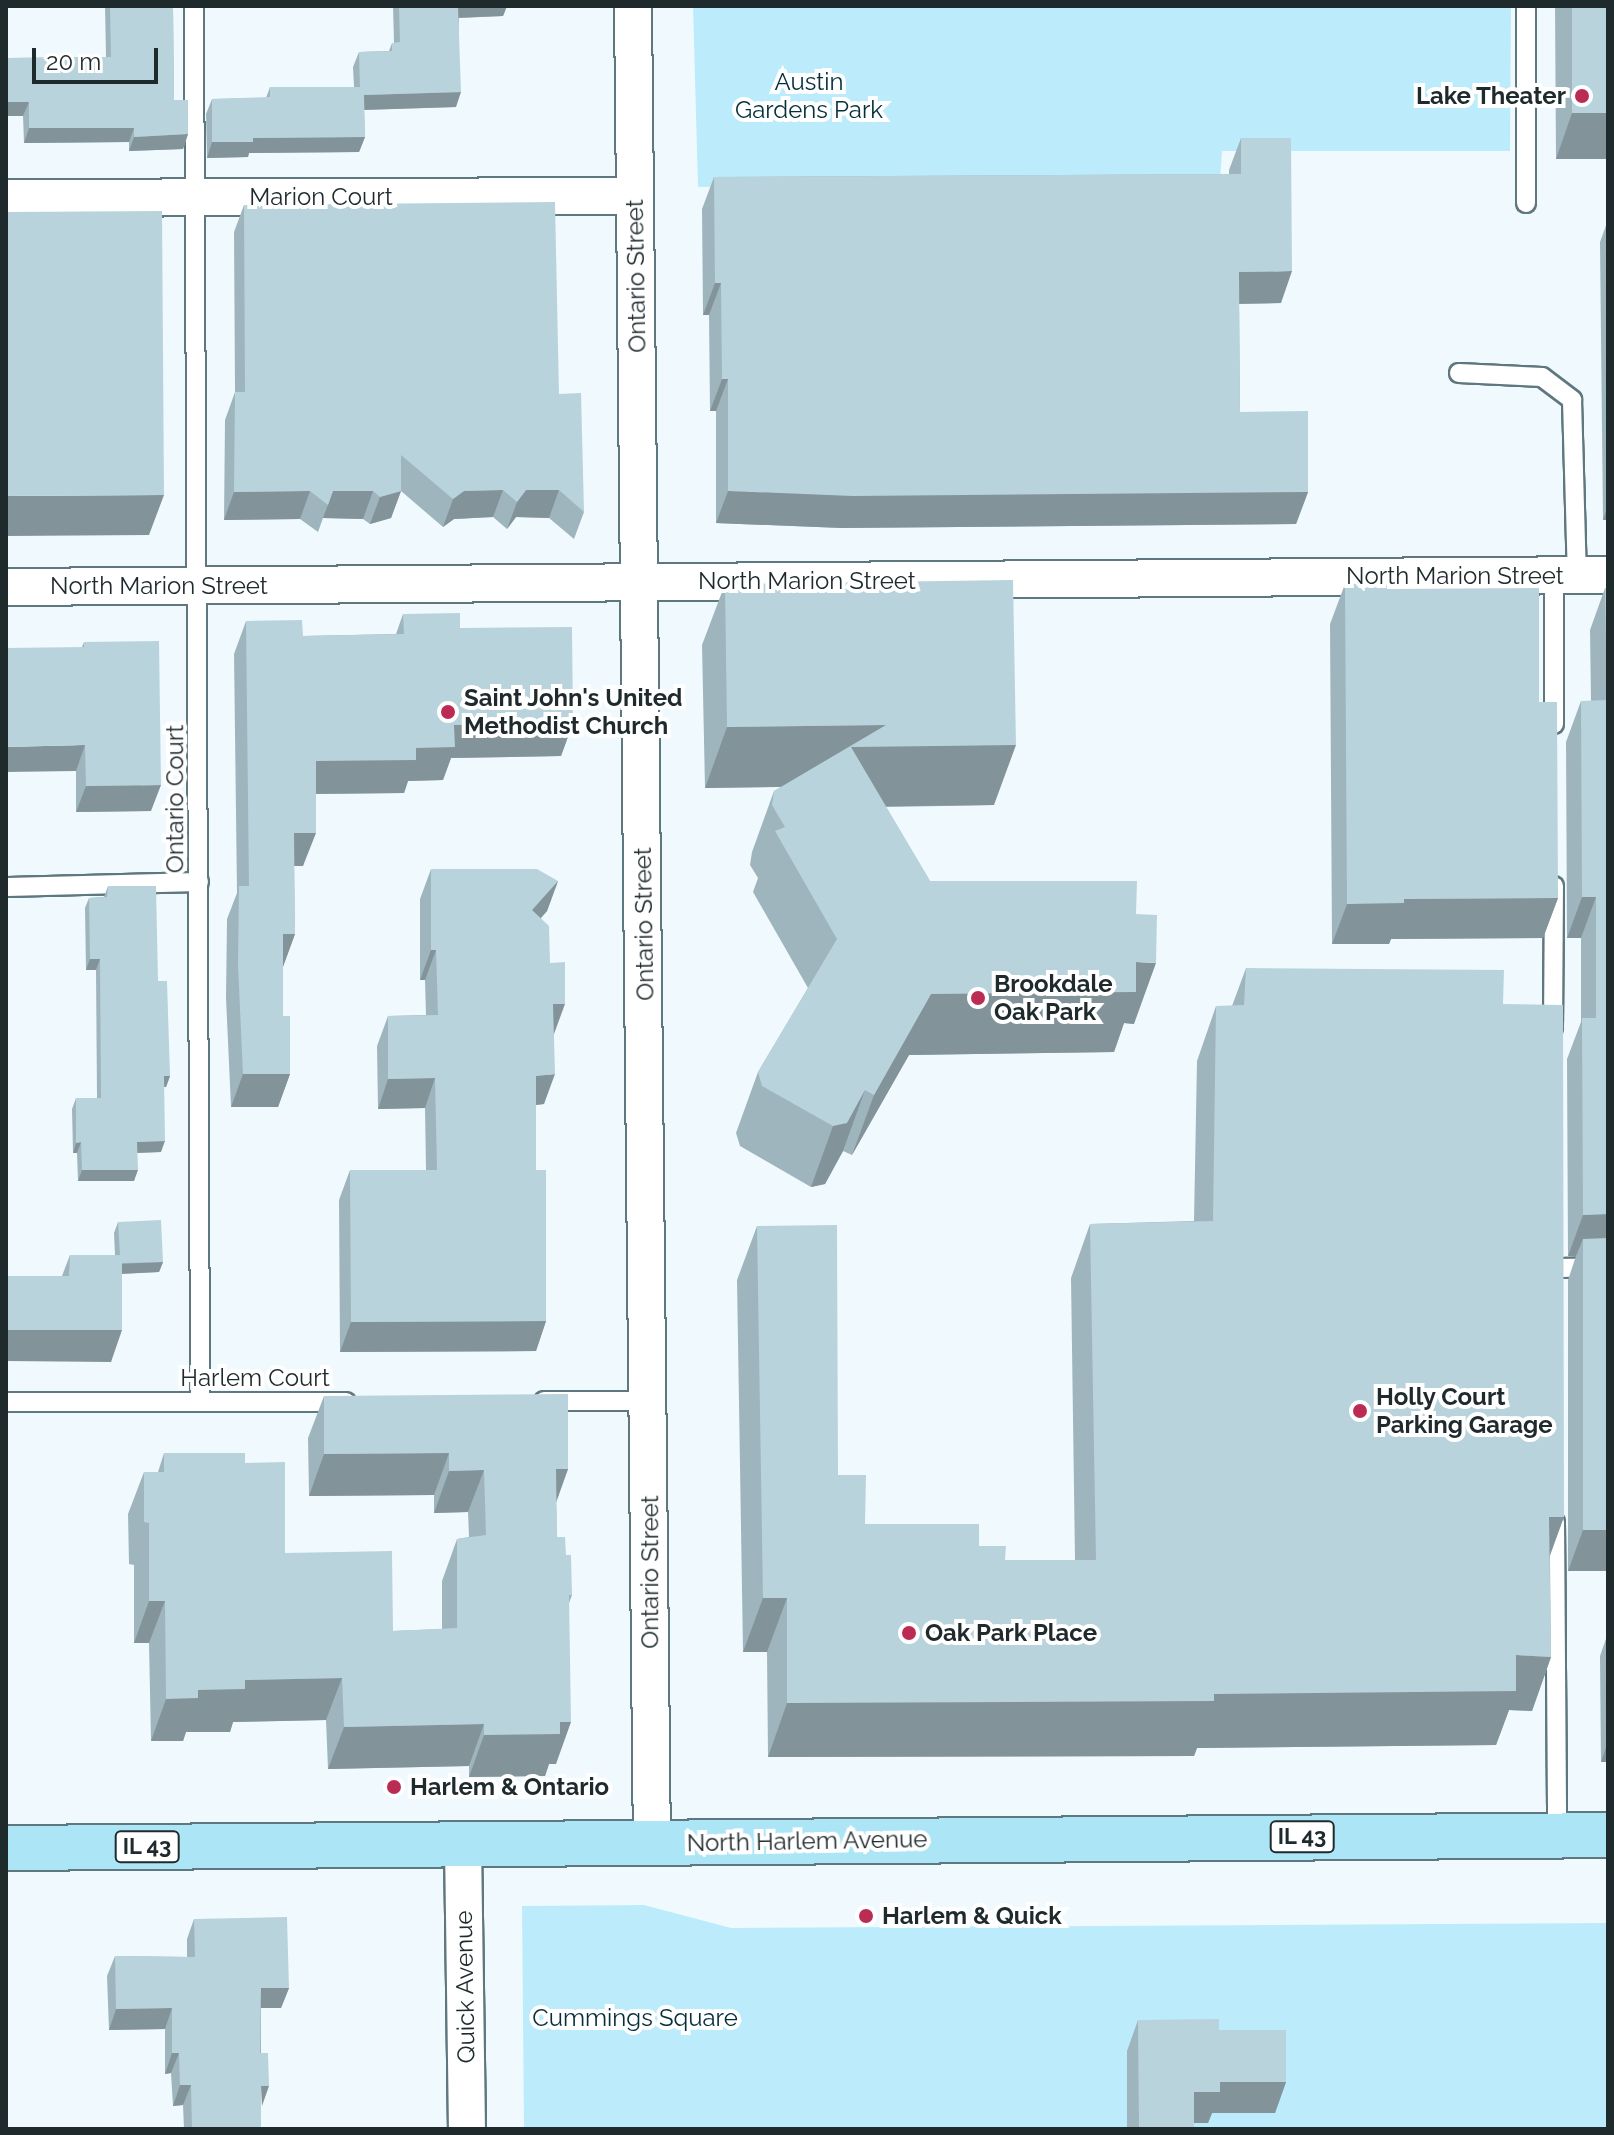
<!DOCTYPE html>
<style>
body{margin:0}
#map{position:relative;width:1614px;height:2135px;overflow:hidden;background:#f0fafe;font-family:Raleway,sans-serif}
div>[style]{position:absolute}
.green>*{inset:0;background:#bcecfb}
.roads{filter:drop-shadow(2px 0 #5f777f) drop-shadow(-2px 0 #5f777f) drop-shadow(0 2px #5f777f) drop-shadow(0 -2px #5f777f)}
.service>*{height:18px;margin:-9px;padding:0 9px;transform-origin:9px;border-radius:9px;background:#fff}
.minor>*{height:36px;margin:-18px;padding:0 18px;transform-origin:18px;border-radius:18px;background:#fff}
.primary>*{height:44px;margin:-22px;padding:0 22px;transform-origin:22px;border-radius:22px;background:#ace5f6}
.wall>*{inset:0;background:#9fb5bd}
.shaded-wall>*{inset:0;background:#82949a}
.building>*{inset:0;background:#b9d3dc}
.dots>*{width:22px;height:22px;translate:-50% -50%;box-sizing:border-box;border:4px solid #fff;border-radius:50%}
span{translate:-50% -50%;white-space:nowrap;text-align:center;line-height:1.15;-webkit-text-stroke:8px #fff;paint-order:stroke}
.shield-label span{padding:2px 6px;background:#fff;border:2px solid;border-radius:6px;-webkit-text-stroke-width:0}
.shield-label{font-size:22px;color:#1f2a2d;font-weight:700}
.park-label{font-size:24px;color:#05303b}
.poi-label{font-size:24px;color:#1f2a2d;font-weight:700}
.right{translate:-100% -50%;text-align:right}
.left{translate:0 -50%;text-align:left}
.street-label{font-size:24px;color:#1f2a2d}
.frame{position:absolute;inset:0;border:8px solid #1f2a2d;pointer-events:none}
.scale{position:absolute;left:32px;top:48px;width:126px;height:36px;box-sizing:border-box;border:4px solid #1f2a2d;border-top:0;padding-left:10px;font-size:24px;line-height:28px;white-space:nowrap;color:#1f2a2d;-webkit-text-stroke:6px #fff;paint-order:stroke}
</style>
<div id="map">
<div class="green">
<i style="clip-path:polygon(693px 6px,1511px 6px,1510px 151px,1222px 151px,1220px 181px,698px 187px)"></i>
<i style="clip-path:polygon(644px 1905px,731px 1928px,1608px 1923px,1608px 2129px,524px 2129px,522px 1906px)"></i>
</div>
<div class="roads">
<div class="service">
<i style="left:194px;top:6px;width:1396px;rotate:89.75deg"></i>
<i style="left:1526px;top:6px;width:197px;rotate:90deg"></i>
<i style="left:1459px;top:373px;width:83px;rotate:2.8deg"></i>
<i style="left:1542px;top:377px;width:38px;rotate:37deg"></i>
<i style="left:1572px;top:400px;width:176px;rotate:88.4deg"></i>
<i style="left:1554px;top:724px;width:148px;rotate:-90deg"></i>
<i style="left:6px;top:887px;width:193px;rotate:-1.5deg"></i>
<i style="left:1553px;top:1028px;width:142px;rotate:-89.6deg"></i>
<i style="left:1553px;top:1268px;width:55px;rotate:-1deg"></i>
<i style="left:544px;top:1401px;width:105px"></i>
<i style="left:6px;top:1402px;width:340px"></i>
<i style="left:1555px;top:1522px;width:313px;rotate:89.6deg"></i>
</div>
<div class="minor">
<i style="left:633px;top:6px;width:1837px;rotate:89.41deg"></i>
<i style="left:6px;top:198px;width:629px;rotate:-0.18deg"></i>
<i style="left:6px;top:587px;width:1602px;rotate:-0.43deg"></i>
<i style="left:463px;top:1844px;width:285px;rotate:89.2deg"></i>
</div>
<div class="primary">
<i style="left:6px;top:1848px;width:1602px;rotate:-0.46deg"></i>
</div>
</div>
<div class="wall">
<i style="clip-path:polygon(105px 6px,173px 6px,174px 100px,188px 134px,183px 149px,129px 151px,129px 142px,24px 143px,23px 116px,6px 116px,6px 58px,106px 57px)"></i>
<i style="clip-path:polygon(393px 6px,507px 6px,503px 16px,459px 18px,456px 107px,364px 110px,365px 137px,359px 152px,249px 153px,248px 157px,207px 158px,206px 114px,212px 99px,266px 98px,270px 87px,354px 87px,353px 67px,359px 52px,389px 51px,392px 43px,394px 43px)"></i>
<i style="clip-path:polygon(1555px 6px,1608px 6px,1608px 159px,1556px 159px)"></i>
<i style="clip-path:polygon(1241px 138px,1281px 303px,1239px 304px,1240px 412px,1308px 492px,1296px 524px,842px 528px,716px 523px,716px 411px,710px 411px,709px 315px,703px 315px,702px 209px,714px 177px,1229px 174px,1229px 170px)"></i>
<i style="clip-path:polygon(244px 205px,559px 394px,584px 512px,574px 539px,549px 518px,516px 517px,507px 529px,493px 517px,454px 519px,443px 527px,401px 491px,391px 518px,370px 524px,363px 519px,323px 518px,318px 532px,300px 519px,224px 520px,225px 420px,235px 392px,234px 232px)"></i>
<i style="clip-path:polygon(1608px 220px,1608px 520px,1603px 520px,1600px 242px)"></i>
<i style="clip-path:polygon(725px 584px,994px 805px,886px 807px,930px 881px,1134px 1024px,1124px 1023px,1114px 1052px,909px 1055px,852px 1155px,843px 1151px,825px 1184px,811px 1187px,740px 1146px,736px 1133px,758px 1072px,808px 988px,753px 892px,758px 878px,750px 865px,752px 852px,774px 791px,781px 787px,705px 788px,702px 645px)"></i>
<i style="clip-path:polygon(1345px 584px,1387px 589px,1539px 702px,1558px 898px,1543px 938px,1391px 939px,1389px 944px,1332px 944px,1330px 624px)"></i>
<i style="clip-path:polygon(1605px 588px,1608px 588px,1608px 1571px,1568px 1571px,1568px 1280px,1576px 1256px,1568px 1256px,1567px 1059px,1581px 1022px,1581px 938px,1567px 938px,1566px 742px,1581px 701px,1591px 701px,1590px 630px)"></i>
<i style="clip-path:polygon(403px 614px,460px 628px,573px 723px,561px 756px,451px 758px,443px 780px,408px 781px,404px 793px,316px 794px,303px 866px,294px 866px,295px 934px,283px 966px,283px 1016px,290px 1074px,278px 1107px,231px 1107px,226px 998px,227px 919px,237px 893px,234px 654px,246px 621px,303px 636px,396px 634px)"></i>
<i style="clip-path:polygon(84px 642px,151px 811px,76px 812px,76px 771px,82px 647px)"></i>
<i style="clip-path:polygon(431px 869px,558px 881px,547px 911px,541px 918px,554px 1034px,544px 1104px,536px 1105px,536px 1170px,546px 1321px,536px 1351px,340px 1352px,339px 1200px,350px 1170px,426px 1170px,425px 1108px,378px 1109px,377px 1046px,388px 1016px,426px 1015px,425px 980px,420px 980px,420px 899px)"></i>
<i style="clip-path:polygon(108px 886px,158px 981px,170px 1076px,166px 1087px,164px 1087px,161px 1152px,137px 1153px,134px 1181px,78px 1181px,77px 1153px,73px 1153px,72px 1109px,76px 1098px,97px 1098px,96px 970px,86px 970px,85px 908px,89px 898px,104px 897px)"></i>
<i style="clip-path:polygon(1246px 968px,1503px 1004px,1550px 1557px,1551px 1657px,1532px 1711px,1509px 1710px,1496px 1745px,1197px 1748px,1194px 1756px,768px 1757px,767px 1652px,743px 1652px,737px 1280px,757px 1226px,838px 1475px,865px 1524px,979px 1546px,1005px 1560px,1075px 1560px,1071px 1278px,1090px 1224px,1194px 1221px,1197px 1061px,1216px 1006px,1232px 1006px)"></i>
<i style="clip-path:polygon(118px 1222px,163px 1262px,159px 1272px,122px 1274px,111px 1362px,62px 1276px,70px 1255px,115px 1255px,114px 1233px)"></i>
<i style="clip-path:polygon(324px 1396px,568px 1469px,556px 1502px,557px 1537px,566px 1555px,572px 1595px,569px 1603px,556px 1764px,549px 1764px,545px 1776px,469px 1777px,469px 1766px,328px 1769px,326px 1720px,233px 1722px,230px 1732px,186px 1732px,183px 1741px,151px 1741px,149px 1643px,134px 1643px,134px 1565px,129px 1564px,128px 1514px,144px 1472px,158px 1472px,164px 1453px,245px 1463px,285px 1553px,393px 1631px,442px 1629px,442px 1581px,457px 1539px,469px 1537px,468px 1512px,434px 1513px,434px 1495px,309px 1496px,308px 1438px)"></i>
<i style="clip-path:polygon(1608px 1633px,1608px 1762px,1601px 1762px,1600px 1656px)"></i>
<i style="clip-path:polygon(194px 1919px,289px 1988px,281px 2008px,261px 2008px,261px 2129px,184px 2129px,183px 2105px,173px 2106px,171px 2073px,165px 2074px,165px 2029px,109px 2030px,107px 1976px,115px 1956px,187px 1957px,187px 1939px)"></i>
<i style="clip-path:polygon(1138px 2020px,1219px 2030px,1286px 2082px,1275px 2113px,1212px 2113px,1208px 2123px,1194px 2123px,1194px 2129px,1127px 2129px,1127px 2051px)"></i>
</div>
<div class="shaded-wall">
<i style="clip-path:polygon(457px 6px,507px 6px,503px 16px,453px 18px)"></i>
<i style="clip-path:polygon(461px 92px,456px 107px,359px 110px,364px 95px)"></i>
<i style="clip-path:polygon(6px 102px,29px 102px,23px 116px,6px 116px)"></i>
<i style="clip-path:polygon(1572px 113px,1608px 113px,1608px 159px,1556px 159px)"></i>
<i style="clip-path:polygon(29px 128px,134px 128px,129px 142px,24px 143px)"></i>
<i style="clip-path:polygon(188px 134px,183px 149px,129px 151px,134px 137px)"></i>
<i style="clip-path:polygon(365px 137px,359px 152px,249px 153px,248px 157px,207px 158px,212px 142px,253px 138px)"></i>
<i style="clip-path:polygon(1292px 271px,1281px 303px,1227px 304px,1239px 272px)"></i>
<i style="clip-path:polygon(715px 283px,721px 283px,709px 315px,703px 315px)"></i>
<i style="clip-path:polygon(722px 379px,728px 379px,716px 411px,710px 411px)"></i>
<i style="clip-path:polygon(503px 490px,493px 517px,454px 519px,443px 527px,453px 499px,464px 491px)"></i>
<i style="clip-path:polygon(526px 490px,559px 490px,549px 518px,516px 517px,507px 529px,517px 502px)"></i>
<i style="clip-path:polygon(310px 491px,300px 519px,224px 520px,234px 492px)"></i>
<i style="clip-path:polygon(333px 491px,373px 491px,363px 519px,323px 518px)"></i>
<i style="clip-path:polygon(401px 491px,391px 518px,370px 524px,380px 497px)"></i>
<i style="clip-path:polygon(728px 491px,1308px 492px,1296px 524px,842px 528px,716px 523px)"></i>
<i style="clip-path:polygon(164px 495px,149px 535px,6px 536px,6px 496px)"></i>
<i style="clip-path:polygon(1608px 505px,1608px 520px,1603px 520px)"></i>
<i style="clip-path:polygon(573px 723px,561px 756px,451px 758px,443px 780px,408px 781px,404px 793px,304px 794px,316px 761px,416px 748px,454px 725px)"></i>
<i style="clip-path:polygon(886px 725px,1016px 745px,994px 805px,829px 807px,836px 786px,705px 788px,727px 727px)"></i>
<i style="clip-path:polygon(85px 745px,76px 771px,6px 772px,6px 747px)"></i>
<i style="clip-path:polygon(161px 785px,151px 811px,76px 812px,86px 786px)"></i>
<i style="clip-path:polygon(294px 833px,316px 833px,303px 866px,282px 866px)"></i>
<i style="clip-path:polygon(558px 881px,547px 911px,521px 940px,532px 910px)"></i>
<i style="clip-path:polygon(1582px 897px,1596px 897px,1581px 938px,1567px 938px)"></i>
<i style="clip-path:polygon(1558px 898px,1543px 938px,1391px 939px,1389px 944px,1332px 944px,1347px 904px,1404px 899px)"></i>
<i style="clip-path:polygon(283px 934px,295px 934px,283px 967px)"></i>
<i style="clip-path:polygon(431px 950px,436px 950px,425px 980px,420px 980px)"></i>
<i style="clip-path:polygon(90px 959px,100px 959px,96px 970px,86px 970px)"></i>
<i style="clip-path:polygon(1136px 962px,1156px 963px,1134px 1024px,1124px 1023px,1114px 1052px,909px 1055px,852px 1155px,874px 1095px,931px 994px)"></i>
<i style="clip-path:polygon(553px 1004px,565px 1004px,554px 1034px,542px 1034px)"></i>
<i style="clip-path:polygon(243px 1074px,290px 1074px,278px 1107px,231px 1107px)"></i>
<i style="clip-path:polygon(555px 1074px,544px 1104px,526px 1106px,536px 1076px)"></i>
<i style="clip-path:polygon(164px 1076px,170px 1076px,166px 1087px,160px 1087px)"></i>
<i style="clip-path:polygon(435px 1078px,425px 1108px,378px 1109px,388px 1079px)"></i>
<i style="clip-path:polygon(865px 1090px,843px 1151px,825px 1184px,811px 1187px,833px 1126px)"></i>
<i style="clip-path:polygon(165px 1141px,161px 1152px,133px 1153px,137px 1142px)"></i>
<i style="clip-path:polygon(81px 1142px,77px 1153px,73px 1153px,76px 1143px)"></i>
<i style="clip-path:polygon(82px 1170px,138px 1170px,134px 1181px,78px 1181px)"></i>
<i style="clip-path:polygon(1608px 1214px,1608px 1255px,1583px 1239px,1576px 1256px,1568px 1256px,1583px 1215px)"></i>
<i style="clip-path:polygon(163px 1262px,159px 1272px,116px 1274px,120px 1264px)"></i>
<i style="clip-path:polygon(546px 1321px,536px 1351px,340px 1352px,351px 1322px)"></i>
<i style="clip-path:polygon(6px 1330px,122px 1330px,111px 1362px,6px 1361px)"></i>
<i style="clip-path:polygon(449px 1453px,434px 1495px,309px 1496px,324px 1454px)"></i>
<i style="clip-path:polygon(556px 1469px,568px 1469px,553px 1511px)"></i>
<i style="clip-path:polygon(484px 1470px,468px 1512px,434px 1513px,449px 1471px)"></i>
<i style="clip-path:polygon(1549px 1517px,1564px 1517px,1544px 1572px)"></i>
<i style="clip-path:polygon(1583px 1530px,1608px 1530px,1608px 1571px,1568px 1571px)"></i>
<i style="clip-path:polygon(763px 1598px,787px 1598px,767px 1652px,743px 1652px)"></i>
<i style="clip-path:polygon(149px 1601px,165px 1601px,149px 1643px,134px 1643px)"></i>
<i style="clip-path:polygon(1516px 1655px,1551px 1657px,1532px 1711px,1509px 1710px,1496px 1745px,1197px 1748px,1194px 1756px,768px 1757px,787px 1703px,1214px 1694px)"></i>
<i style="clip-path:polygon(342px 1678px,326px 1720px,233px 1722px,230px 1732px,186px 1732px,183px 1741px,151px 1741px,166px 1699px,198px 1690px,245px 1680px)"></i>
<i style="clip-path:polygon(560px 1722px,571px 1722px,556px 1764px,549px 1764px,545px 1776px,469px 1777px,484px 1735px)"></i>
<i style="clip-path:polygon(484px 1724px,469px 1766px,328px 1769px,344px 1727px)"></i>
<i style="clip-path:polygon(1608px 1741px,1608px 1762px,1601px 1762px)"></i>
<i style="clip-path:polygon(261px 1988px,289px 1988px,281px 2008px,253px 2008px)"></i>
<i style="clip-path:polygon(172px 2008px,165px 2029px,109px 2030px,116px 2009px)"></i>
<i style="clip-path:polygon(172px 2053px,179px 2053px,171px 2073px,165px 2074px)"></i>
<i style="clip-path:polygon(1220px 2082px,1286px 2082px,1275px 2113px,1212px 2113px,1208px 2123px,1182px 2123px,1194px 2092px)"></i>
<i style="clip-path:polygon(180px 2085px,191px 2085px,183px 2105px,173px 2106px)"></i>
<i style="clip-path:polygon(261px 2086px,269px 2086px,262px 2106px)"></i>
</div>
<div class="building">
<i style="clip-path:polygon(110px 6px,173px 6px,174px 100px,188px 100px,188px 134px,134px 137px,134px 128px,29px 128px,29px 102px,6px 102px,6px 58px,111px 57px)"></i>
<i style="clip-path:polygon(399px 6px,458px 6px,461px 92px,364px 95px,365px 137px,253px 138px,253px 142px,212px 142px,212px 99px,270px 97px,270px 87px,360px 87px,359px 52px,392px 51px,392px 43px,400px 42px)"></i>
<i style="clip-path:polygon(1572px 6px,1608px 6px,1608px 113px,1572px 113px)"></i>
<i style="clip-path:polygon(1241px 138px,1291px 138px,1292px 271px,1239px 272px,1240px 412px,1308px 411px,1308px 492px,853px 496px,728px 491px,728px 379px,722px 379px,721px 283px,715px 283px,714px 177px,1241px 174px)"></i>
<i style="clip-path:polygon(555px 202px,559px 394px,581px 393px,584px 512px,559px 490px,526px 490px,517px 502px,503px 490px,464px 491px,453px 499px,401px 455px,401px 491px,380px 497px,373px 491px,333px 491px,328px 505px,310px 491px,234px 492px,235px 392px,245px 392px,244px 205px)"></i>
<i style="clip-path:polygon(162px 211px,164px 495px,6px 496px,6px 212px)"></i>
<i style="clip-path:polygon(1013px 580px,1016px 745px,851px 747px,930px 881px,1137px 881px,1136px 914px,1157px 915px,1156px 963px,1136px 962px,1136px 992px,931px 994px,874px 1095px,865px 1090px,847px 1123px,833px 1126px,762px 1086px,758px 1072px,837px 939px,775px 831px,785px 827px,772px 805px,774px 791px,886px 725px,727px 727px,725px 584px)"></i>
<i style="clip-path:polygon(1387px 583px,1387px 589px,1539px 588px,1539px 702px,1557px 702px,1558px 898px,1404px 899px,1404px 903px,1347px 904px,1345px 584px)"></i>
<i style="clip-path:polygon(1605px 588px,1608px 588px,1608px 1214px,1583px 1215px,1582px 1018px,1596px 1018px,1596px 897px,1582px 897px,1581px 701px,1607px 700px)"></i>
<i style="clip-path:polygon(460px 613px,460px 628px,572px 627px,573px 723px,454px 725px,455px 747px,416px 748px,416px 760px,316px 761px,316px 833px,294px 833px,295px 934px,283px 934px,283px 1016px,290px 1016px,290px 1074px,243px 1074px,238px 965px,239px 886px,249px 886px,246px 621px,302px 620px,303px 636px,404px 634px,403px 614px)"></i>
<i style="clip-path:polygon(159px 641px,161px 785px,86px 786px,85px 745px,6px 747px,6px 648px,84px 647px,84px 642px)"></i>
<i style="clip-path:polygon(431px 869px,537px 869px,558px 881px,532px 910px,549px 926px,550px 963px,565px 962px,565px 1004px,553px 1004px,555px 1074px,536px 1076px,536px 1170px,546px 1170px,546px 1321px,351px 1322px,350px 1170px,437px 1170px,435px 1078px,388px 1079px,388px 1016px,438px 1015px,436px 950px,431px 950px)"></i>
<i style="clip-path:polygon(108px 886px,156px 886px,158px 981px,167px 981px,170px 1076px,164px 1076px,165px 1141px,137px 1142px,138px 1170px,82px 1170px,81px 1142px,76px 1143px,76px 1098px,101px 1098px,100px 959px,90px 959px,89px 898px,107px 897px)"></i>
<i style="clip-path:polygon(1246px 968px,1504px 970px,1503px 1004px,1563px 1005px,1564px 1517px,1549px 1517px,1551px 1657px,1516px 1655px,1516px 1691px,1214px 1694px,1214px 1701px,787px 1703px,787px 1598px,763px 1598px,757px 1226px,837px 1225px,838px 1475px,866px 1475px,865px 1524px,979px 1524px,979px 1546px,1006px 1546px,1005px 1560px,1096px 1560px,1090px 1224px,1213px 1221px,1216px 1006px,1244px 1005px)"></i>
<i style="clip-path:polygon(161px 1220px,163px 1262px,122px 1263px,122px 1255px,120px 1255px,118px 1222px)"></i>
<i style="clip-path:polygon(1608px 1238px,1608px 1530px,1583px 1530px,1583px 1239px)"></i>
<i style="clip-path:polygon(70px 1255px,122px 1255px,122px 1330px,6px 1330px,6px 1276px,69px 1276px)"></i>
<i style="clip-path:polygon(568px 1394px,568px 1469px,556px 1469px,557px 1537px,565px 1537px,566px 1555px,571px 1555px,572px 1595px,569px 1595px,571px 1722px,560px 1722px,560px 1734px,484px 1735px,484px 1724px,344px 1727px,342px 1678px,245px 1680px,245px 1689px,198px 1690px,198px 1698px,166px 1699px,165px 1601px,149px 1601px,149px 1523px,144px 1522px,144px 1472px,164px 1472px,164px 1453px,245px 1453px,245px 1463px,285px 1462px,285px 1553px,392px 1551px,393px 1631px,457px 1628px,457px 1539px,486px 1535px,484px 1470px,449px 1471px,449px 1453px,324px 1454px,324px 1396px)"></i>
<i style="clip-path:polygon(287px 1917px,289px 1988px,261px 1988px,260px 2053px,268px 2053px,269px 2086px,261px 2086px,261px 2129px,192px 2129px,191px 2085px,180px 2085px,179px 2053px,172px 2053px,172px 2008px,116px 2009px,115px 1956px,195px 1957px,194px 1919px)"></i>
<i style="clip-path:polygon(1219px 2019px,1219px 2030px,1286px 2030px,1286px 2082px,1220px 2082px,1220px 2092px,1194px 2092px,1194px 2129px,1139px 2129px,1138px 2020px)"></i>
</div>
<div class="dots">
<i style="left:1582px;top:96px;background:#bb2c55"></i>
<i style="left:448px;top:712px;background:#bb2c55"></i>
<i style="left:978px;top:998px;background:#bb2c55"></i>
<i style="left:1360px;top:1411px;background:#bb2c55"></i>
<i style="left:909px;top:1633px;background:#bb2c55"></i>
<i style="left:394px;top:1787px;background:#bb2c55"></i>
<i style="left:866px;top:1916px;background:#bb2c55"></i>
</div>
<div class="shield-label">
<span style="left:1302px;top:1837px">IL 43</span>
<span style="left:147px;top:1847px">IL 43</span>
</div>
<div class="park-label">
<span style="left:809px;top:96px">Austin<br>Gardens Park</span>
<span style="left:635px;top:2018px">Cummings Square</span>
</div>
<div class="poi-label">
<span class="right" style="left:1566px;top:96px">Lake Theater</span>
<span class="left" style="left:464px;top:712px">Saint John's United<br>Methodist Church</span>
<span class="left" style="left:994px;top:998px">Brookdale<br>Oak Park</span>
<span class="left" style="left:1376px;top:1411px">Holly Court<br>Parking Garage</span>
<span class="left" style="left:925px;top:1633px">Oak Park Place</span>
<span class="left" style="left:410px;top:1787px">Harlem &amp; Ontario</span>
<span class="left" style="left:882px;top:1916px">Harlem &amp; Quick</span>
</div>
<div class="street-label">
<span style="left:321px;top:197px">Marion Court</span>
<span style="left:636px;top:276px;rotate:-91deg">Ontario Street</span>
<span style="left:1455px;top:576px">North Marion Street</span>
<span style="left:807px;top:581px">North Marion Street</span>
<span style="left:159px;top:586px">North Marion Street</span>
<span style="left:175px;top:799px;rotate:-90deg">Ontario Court</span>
<span style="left:644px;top:924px;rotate:-91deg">Ontario Street</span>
<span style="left:255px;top:1378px">Harlem Court</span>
<span style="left:650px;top:1572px;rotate:-90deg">Ontario Street</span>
<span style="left:807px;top:1841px;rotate:-1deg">North Harlem Avenue</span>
<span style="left:465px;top:1987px;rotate:-91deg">Quick Avenue</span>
</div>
<div class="frame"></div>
<div class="scale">20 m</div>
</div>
